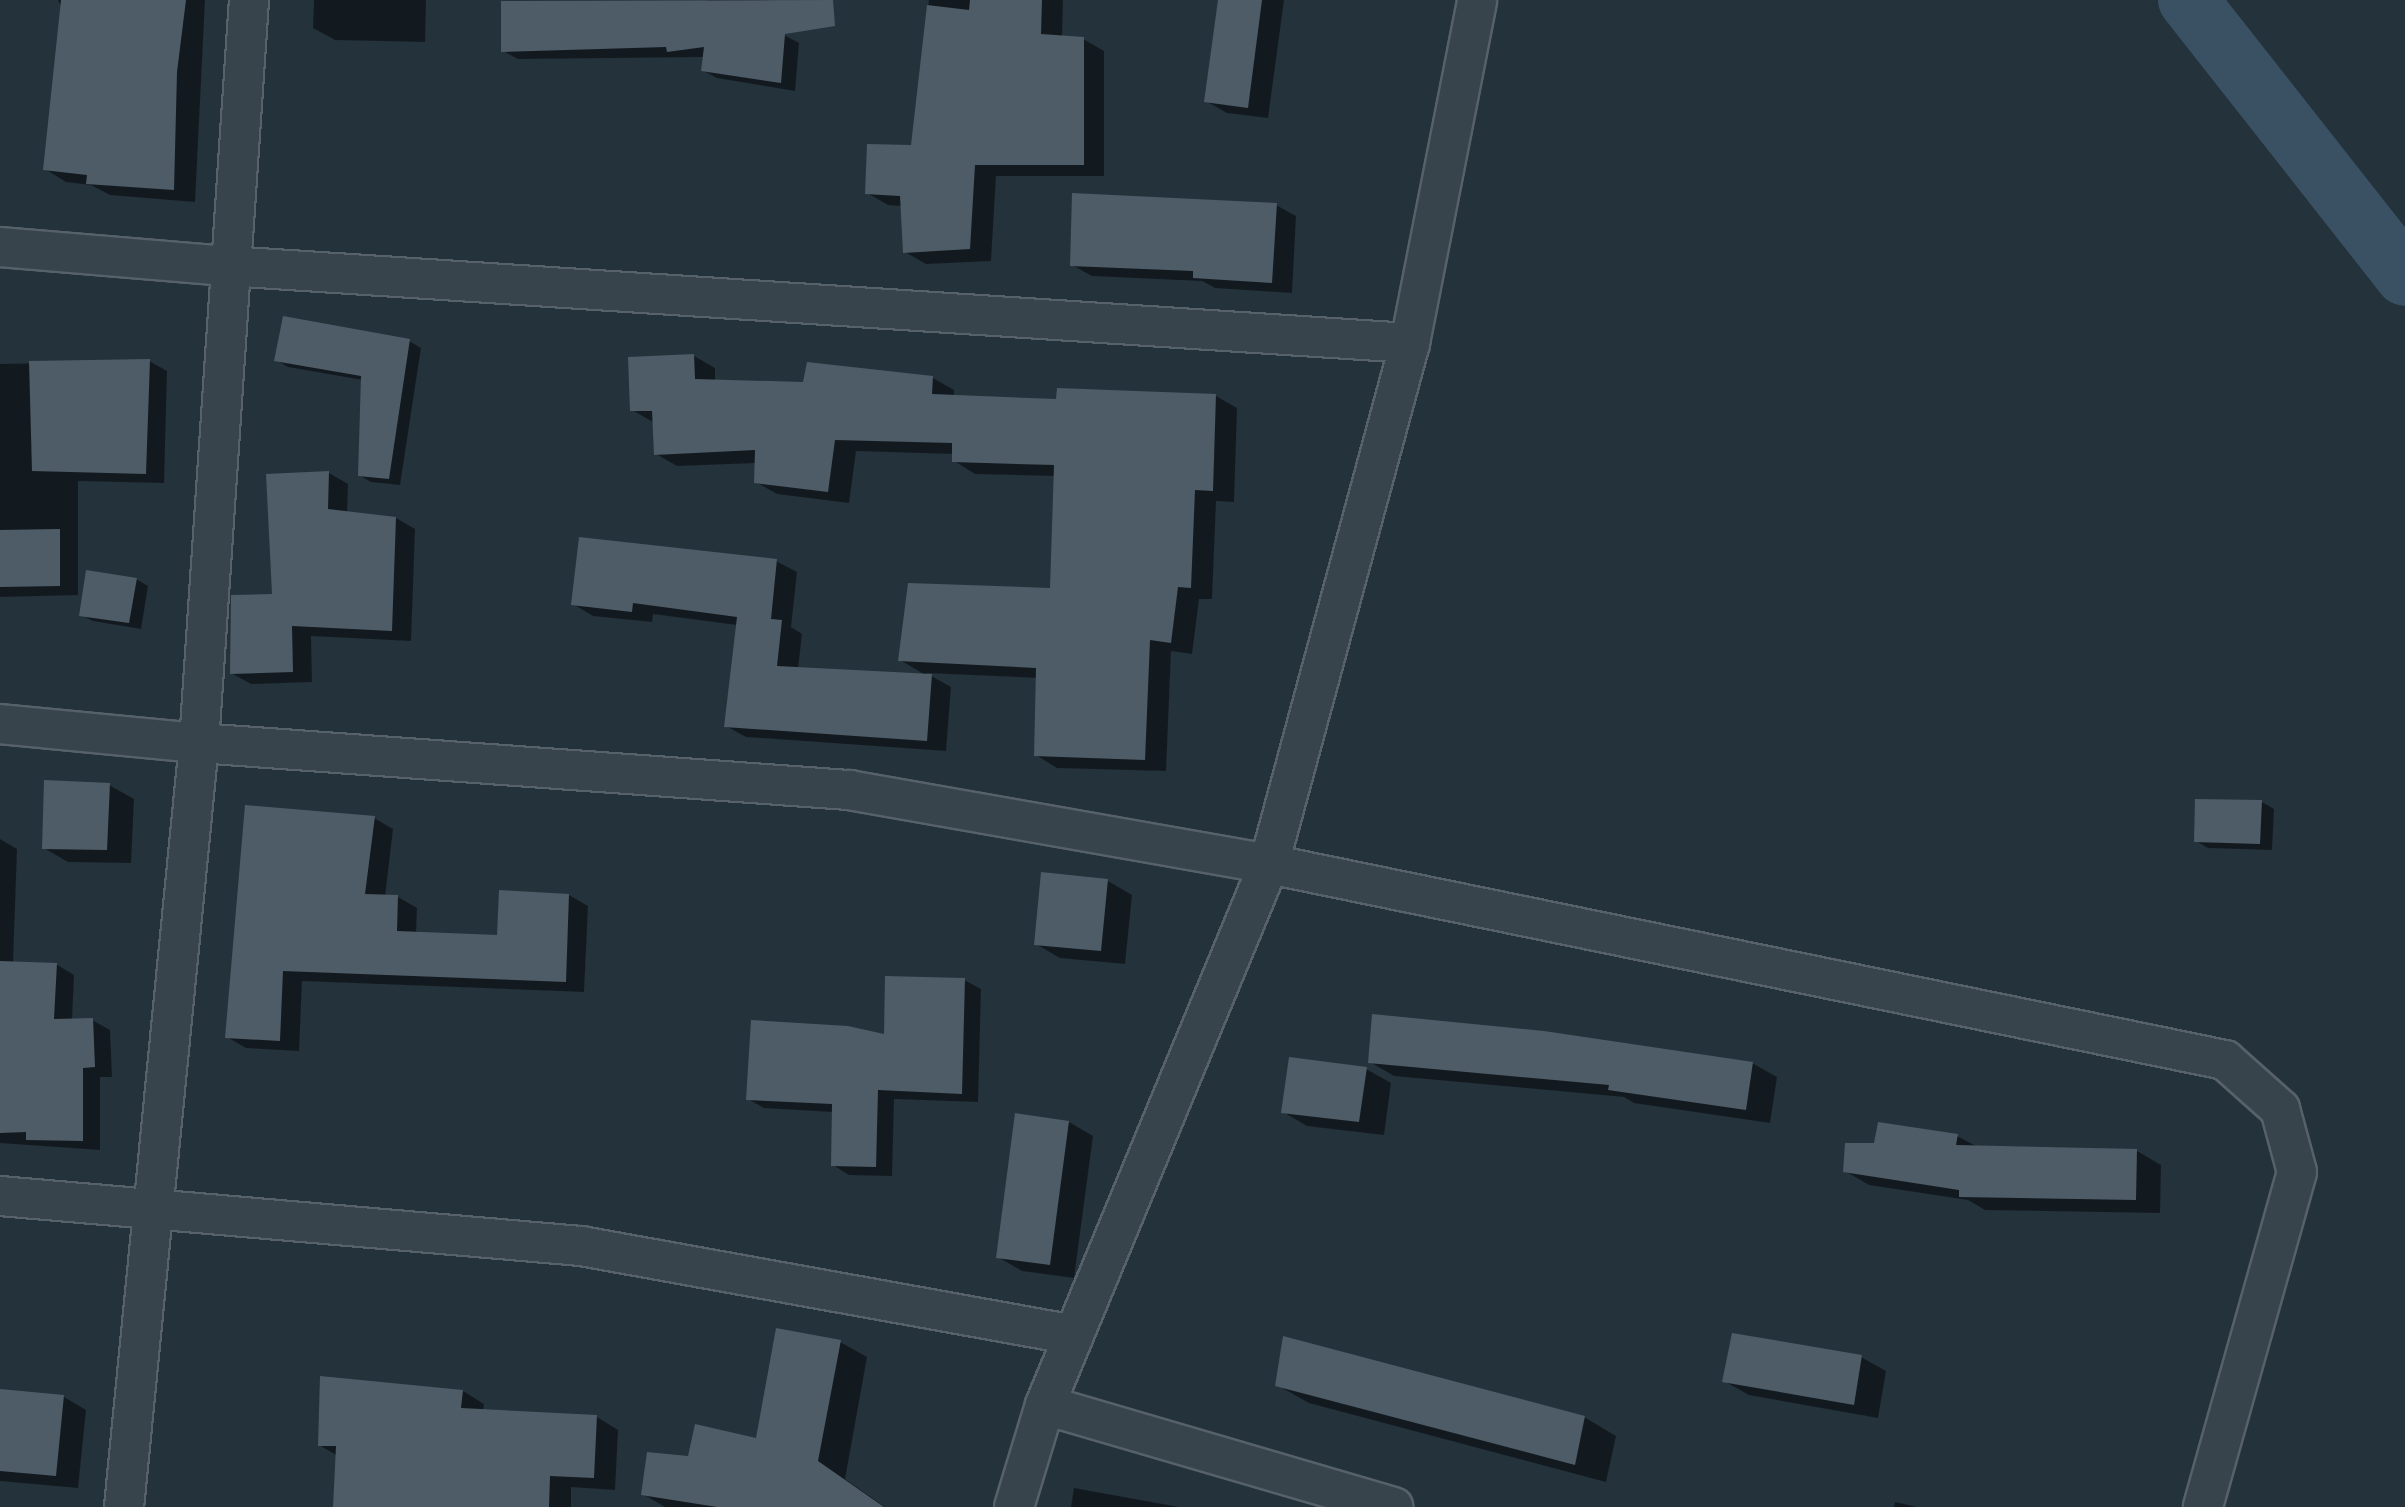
<!DOCTYPE html>
<style>
body{margin:0}
#map{position:relative;width:2405px;height:1507px;overflow:hidden;background:#24323b;font-family:Montserrat,sans-serif}
div>[style]{position:absolute}
.shadow>*{inset:0;background:#0007}
.canal>*{height:60px;margin:-30px;padding:0 30px;transform-origin:30px;border-radius:30px;background:#395162}
.building>*{inset:0;background:#4e5c67}
.roads{filter:drop-shadow(2px 0 #56616a) drop-shadow(-2px 0 #56616a) drop-shadow(0 2px #56616a) drop-shadow(0 -2px #56616a)}
.street>*{height:38px;margin:-19px;padding:0 19px;transform-origin:19px;border-radius:19px;background:#38444c}
span{translate:-50% -50%;white-space:nowrap;text-align:center;line-height:1.15;-webkit-text-stroke:6px #1d2931;paint-order:stroke}
</style>
<div id="map">
<div class="shadow">
<i style="clip-path:polygon(58px 0,205px 0,195px 202px,110px 195px,91px 185px,66px 182px,45px 169px,62px 9px)"></i>
<i style="clip-path:polygon(314px 0,426px 0,425px 42px,335px 40px,313px 28px)"></i>
<i style="clip-path:polygon(709px 0,769px 0,765px 33px,784px 35px,799px 43px,795px 91px,717px 78px,702px 70px,704px 57px,518px 59px,503px 51px)"></i>
<i style="clip-path:polygon(929px 0,1063px 0,1062px 37px,1083px 39px,1104px 51px,1104px 176px,996px 176px,991px 261px,926px 264px,905px 252px,902px 206px,888px 205px,867px 193px,912px 147px)"></i>
<i style="clip-path:polygon(1220px 0,1284px 0,1268px 118px,1227px 113px,1206px 101px)"></i>
<i style="clip-path:polygon(1276px 205px,1296px 216px,1292px 293px,1215px 288px,1202px 281px,1092px 276px,1072px 265px)"></i>
<i style="clip-path:polygon(409px 341px,421px 348px,400px 485px,371px 482px,359px 475px,363px 380px,288px 367px,276px 360px)"></i>
<i style="clip-path:polygon(694px 356px,715px 368px,715px 381px,805px 384px,933px 378px,954px 390px,954px 397px,1058px 401px,1216px 396px,1237px 408px,1234px 502px,1216px 501px,1212px 599px,1199px 599px,1192px 654px,1171px 651px,1166px 771px,1057px 768px,1036px 755px,1038px 678px,926px 673px,951px 687px,946px 751px,746px 737px,726px 726px,737px 625px,653px 614px,652px 622px,593px 616px,573px 604px,776px 561px,797px 572px,791px 627px,802px 634px,798px 669px,927px 676px,900px 660px,1052px 590px,1056px 476px,975px 474px,954px 461px,954px 454px,856px 451px,849px 503px,777px 494px,756px 482px,756px 463px,677px 466px,656px 454px,653px 422px,632px 410px)"></i>
<i style="clip-path:polygon(149px 361px,167px 371px,164px 483px,78px 481px,78px 595px,0 597px,0 364px)"></i>
<i style="clip-path:polygon(329px 473px,348px 484px,347px 513px,396px 518px,415px 529px,411px 641px,311px 636px,312px 682px,251px 684px,231px 673px,274px 596px)"></i>
<i style="clip-path:polygon(136px 579px,148px 586px,141px 629px,93px 621px,81px 615px)"></i>
<i style="clip-path:polygon(109px 785px,134px 799px,131px 863px,68px 862px,44px 848px)"></i>
<i style="clip-path:polygon(2262px 802px,2274px 809px,2272px 850px,2208px 848px,2196px 841px)"></i>
<i style="clip-path:polygon(374px 818px,393px 829px,385px 897px,398px 897px,417px 908px,416px 933px,498px 937px,569px 895px,588px 906px,584px 992px,302px 981px,299px 1051px,246px 1048px,227px 1037px)"></i>
<i style="clip-path:polygon(0 839px,17px 849px,13px 963px,56px 964px,74px 975px,72px 1020px,92px 1020px,110px 1030px,112px 1077px,100px 1077px,100px 1150px,0 1143px)"></i>
<i style="clip-path:polygon(1108px 881px,1132px 895px,1125px 964px,1060px 958px,1036px 944px)"></i>
<i style="clip-path:polygon(964px 980px,981px 989px,978px 1102px,894px 1099px,892px 1176px,849px 1175px,833px 1165px,833px 1112px,764px 1108px,748px 1099px,885px 1036px)"></i>
<i style="clip-path:polygon(1370px 1062px,1752px 1063px,1777px 1077px,1770px 1123px,1634px 1103px,1624px 1097px,1394px 1076px)"></i>
<i style="clip-path:polygon(1366px 1069px,1391px 1083px,1384px 1135px,1307px 1126px,1283px 1112px)"></i>
<i style="clip-path:polygon(1069px 1122px,1093px 1136px,1074px 1278px,1022px 1271px,998px 1257px)"></i>
<i style="clip-path:polygon(1957px 1136px,1978px 1147px,2137px 1151px,2161px 1165px,2160px 1213px,1985px 1210px,1968px 1200px,1869px 1185px,1845px 1171px,1876px 1145px)"></i>
<i style="clip-path:polygon(840px 1342px,867px 1357px,845px 1479px,885px 1507px,665px 1507px,643px 1494px,689px 1458px,757px 1440px)"></i>
<i style="clip-path:polygon(1861px 1357px,1886px 1371px,1878px 1418px,1749px 1395px,1724px 1381px)"></i>
<i style="clip-path:polygon(1277px 1385px,1584px 1417px,1616px 1436px,1606px 1482px,1309px 1403px)"></i>
<i style="clip-path:polygon(0 1390px,64px 1397px,86px 1410px,78px 1488px,0 1481px)"></i>
<i style="clip-path:polygon(463px 1391px,484px 1404px,483px 1411px,597px 1417px,618px 1430px,615px 1490px,571px 1487px,571px 1507px,335px 1507px,338px 1456px,319px 1445px)"></i>
<i style="clip-path:polygon(1074px 1488px,1179px 1507px,1071px 1507px)"></i>
<i style="clip-path:polygon(1895px 1502px,1917px 1507px,1894px 1507px)"></i>
</div>
<div class="canal">
<i style="left:2188px;top:0;width:351px;rotate:51.8deg"></i>
</div>
<div class="building">
<i style="clip-path:polygon(61px 0,186px 0,177px 72px,174px 190px,86px 184px,87px 175px,43px 170px)"></i>
<i style="clip-path:polygon(833px 0,835px 26px,785px 34px,781px 83px,701px 71px,704px 47px,667px 52px,666px 47px,501px 52px,501px 1px)"></i>
<i style="clip-path:polygon(970px 0,1042px 0,1041px 34px,1084px 37px,1084px 165px,975px 165px,970px 249px,903px 253px,900px 196px,865px 194px,867px 144px,911px 145px,927px 5px,969px 10px)"></i>
<i style="clip-path:polygon(1218px 0,1262px 0,1248px 108px,1204px 102px)"></i>
<i style="clip-path:polygon(1072px 193px,1277px 203px,1272px 283px,1193px 278px,1193px 271px,1070px 266px)"></i>
<i style="clip-path:polygon(283px 316px,410px 339px,389px 479px,358px 476px,361px 376px,274px 361px)"></i>
<i style="clip-path:polygon(694px 354px,695px 379px,803px 382px,807px 362px,933px 376px,932px 394px,1056px 399px,1057px 388px,1216px 394px,1213px 491px,1195px 490px,1191px 588px,1178px 587px,1171px 643px,1150px 640px,1145px 760px,1034px 756px,1036px 668px,898px 661px,908px 583px,1050px 588px,1054px 465px,952px 462px,952px 443px,835px 440px,828px 492px,754px 483px,755px 450px,654px 455px,652px 411px,630px 411px,628px 357px)"></i>
<i style="clip-path:polygon(150px 359px,146px 474px,32px 471px,29px 361px)"></i>
<i style="clip-path:polygon(329px 471px,328px 509px,396px 517px,392px 631px,292px 626px,293px 672px,230px 674px,231px 595px,272px 594px,266px 474px)"></i>
<i style="clip-path:polygon(60px 529px,60px 586px,0 587px,0 530px)"></i>
<i style="clip-path:polygon(579px 537px,777px 559px,771px 619px,782px 620px,777px 666px,932px 674px,927px 741px,724px 727px,737px 617px,633px 603px,632px 612px,571px 605px)"></i>
<i style="clip-path:polygon(86px 570px,137px 578px,129px 623px,79px 616px)"></i>
<i style="clip-path:polygon(44px 780px,110px 783px,107px 850px,42px 849px)"></i>
<i style="clip-path:polygon(2195px 799px,2262px 800px,2260px 844px,2194px 842px)"></i>
<i style="clip-path:polygon(245px 805px,375px 816px,365px 894px,398px 895px,397px 931px,497px 935px,499px 890px,569px 894px,566px 982px,283px 971px,280px 1041px,225px 1038px)"></i>
<i style="clip-path:polygon(1041px 872px,1108px 879px,1101px 951px,1034px 945px)"></i>
<i style="clip-path:polygon(0 961px,57px 963px,54px 1019px,93px 1018px,95px 1067px,83px 1068px,83px 1141px,26px 1140px,26px 1132px,0 1133px)"></i>
<i style="clip-path:polygon(885px 976px,965px 978px,962px 1094px,878px 1090px,876px 1167px,831px 1166px,832px 1104px,746px 1100px,751px 1020px,848px 1026px,884px 1034px)"></i>
<i style="clip-path:polygon(1372px 1014px,1544px 1031px,1753px 1062px,1746px 1110px,1608px 1090px,1609px 1085px,1368px 1063px)"></i>
<i style="clip-path:polygon(1289px 1057px,1367px 1067px,1359px 1122px,1281px 1113px)"></i>
<i style="clip-path:polygon(1015px 1113px,1069px 1121px,1050px 1265px,996px 1258px)"></i>
<i style="clip-path:polygon(1878px 1122px,1958px 1134px,1956px 1145px,2137px 1149px,2136px 1200px,1959px 1197px,1959px 1190px,1843px 1172px,1845px 1143px,1874px 1143px)"></i>
<i style="clip-path:polygon(776px 1328px,841px 1340px,818px 1461px,884px 1507px,717px 1507px,641px 1495px,647px 1452px,688px 1456px,695px 1424px,756px 1438px)"></i>
<i style="clip-path:polygon(1732px 1333px,1862px 1355px,1854px 1405px,1722px 1382px)"></i>
<i style="clip-path:polygon(1283px 1336px,1585px 1416px,1575px 1465px,1275px 1386px)"></i>
<i style="clip-path:polygon(320px 1376px,463px 1390px,461px 1408px,597px 1415px,594px 1478px,550px 1476px,549px 1507px,333px 1507px,336px 1446px,318px 1446px)"></i>
<i style="clip-path:polygon(0 1389px,64px 1395px,56px 1476px,0 1471px)"></i>
</div>
<div class="roads">
<div class="street">
<i style="left:0;top:247px;width:229px;rotate:4.8deg"></i>
<i style="left:228px;top:266px;width:1185px;rotate:3.73deg"></i>
<i style="left:0;top:724px;width:200px;rotate:5.5deg"></i>
<i style="left:199px;top:743px;width:652px;rotate:4.14deg"></i>
<i style="left:849px;top:790px;width:426px;rotate:10deg"></i>
<i style="left:1269px;top:864px;width:976px;rotate:11.59deg"></i>
<i style="left:2225px;top:1060px;width:74px;rotate:41.7deg"></i>
<i style="left:2280px;top:1109px;width:65px;rotate:74.9deg"></i>
<i style="left:2297px;top:1172px;width:348px;rotate:105.7deg"></i>
<i style="left:0;top:1196px;width:583px;rotate:4.92deg"></i>
<i style="left:581px;top:1246px;width:501px;rotate:10.23deg"></i>
<i style="left:1045px;top:1405px;width:363px;rotate:16.3deg"></i>
<i style="left:124px;top:1507px;width:768px;rotate:-84.39deg"></i>
<i style="left:199px;top:743px;width:745px;rotate:-86.15deg"></i>
<i style="left:1014px;top:1507px;width:107px;rotate:-73.1deg"></i>
<i style="left:1045px;top:1405px;width:586px;rotate:-67.51deg"></i>
<i style="left:1269px;top:864px;width:540px;rotate:-74.86deg"></i>
<i style="left:1410px;top:343px;width:349px;rotate:-78.9deg"></i>
</div>
</div>
</div>
